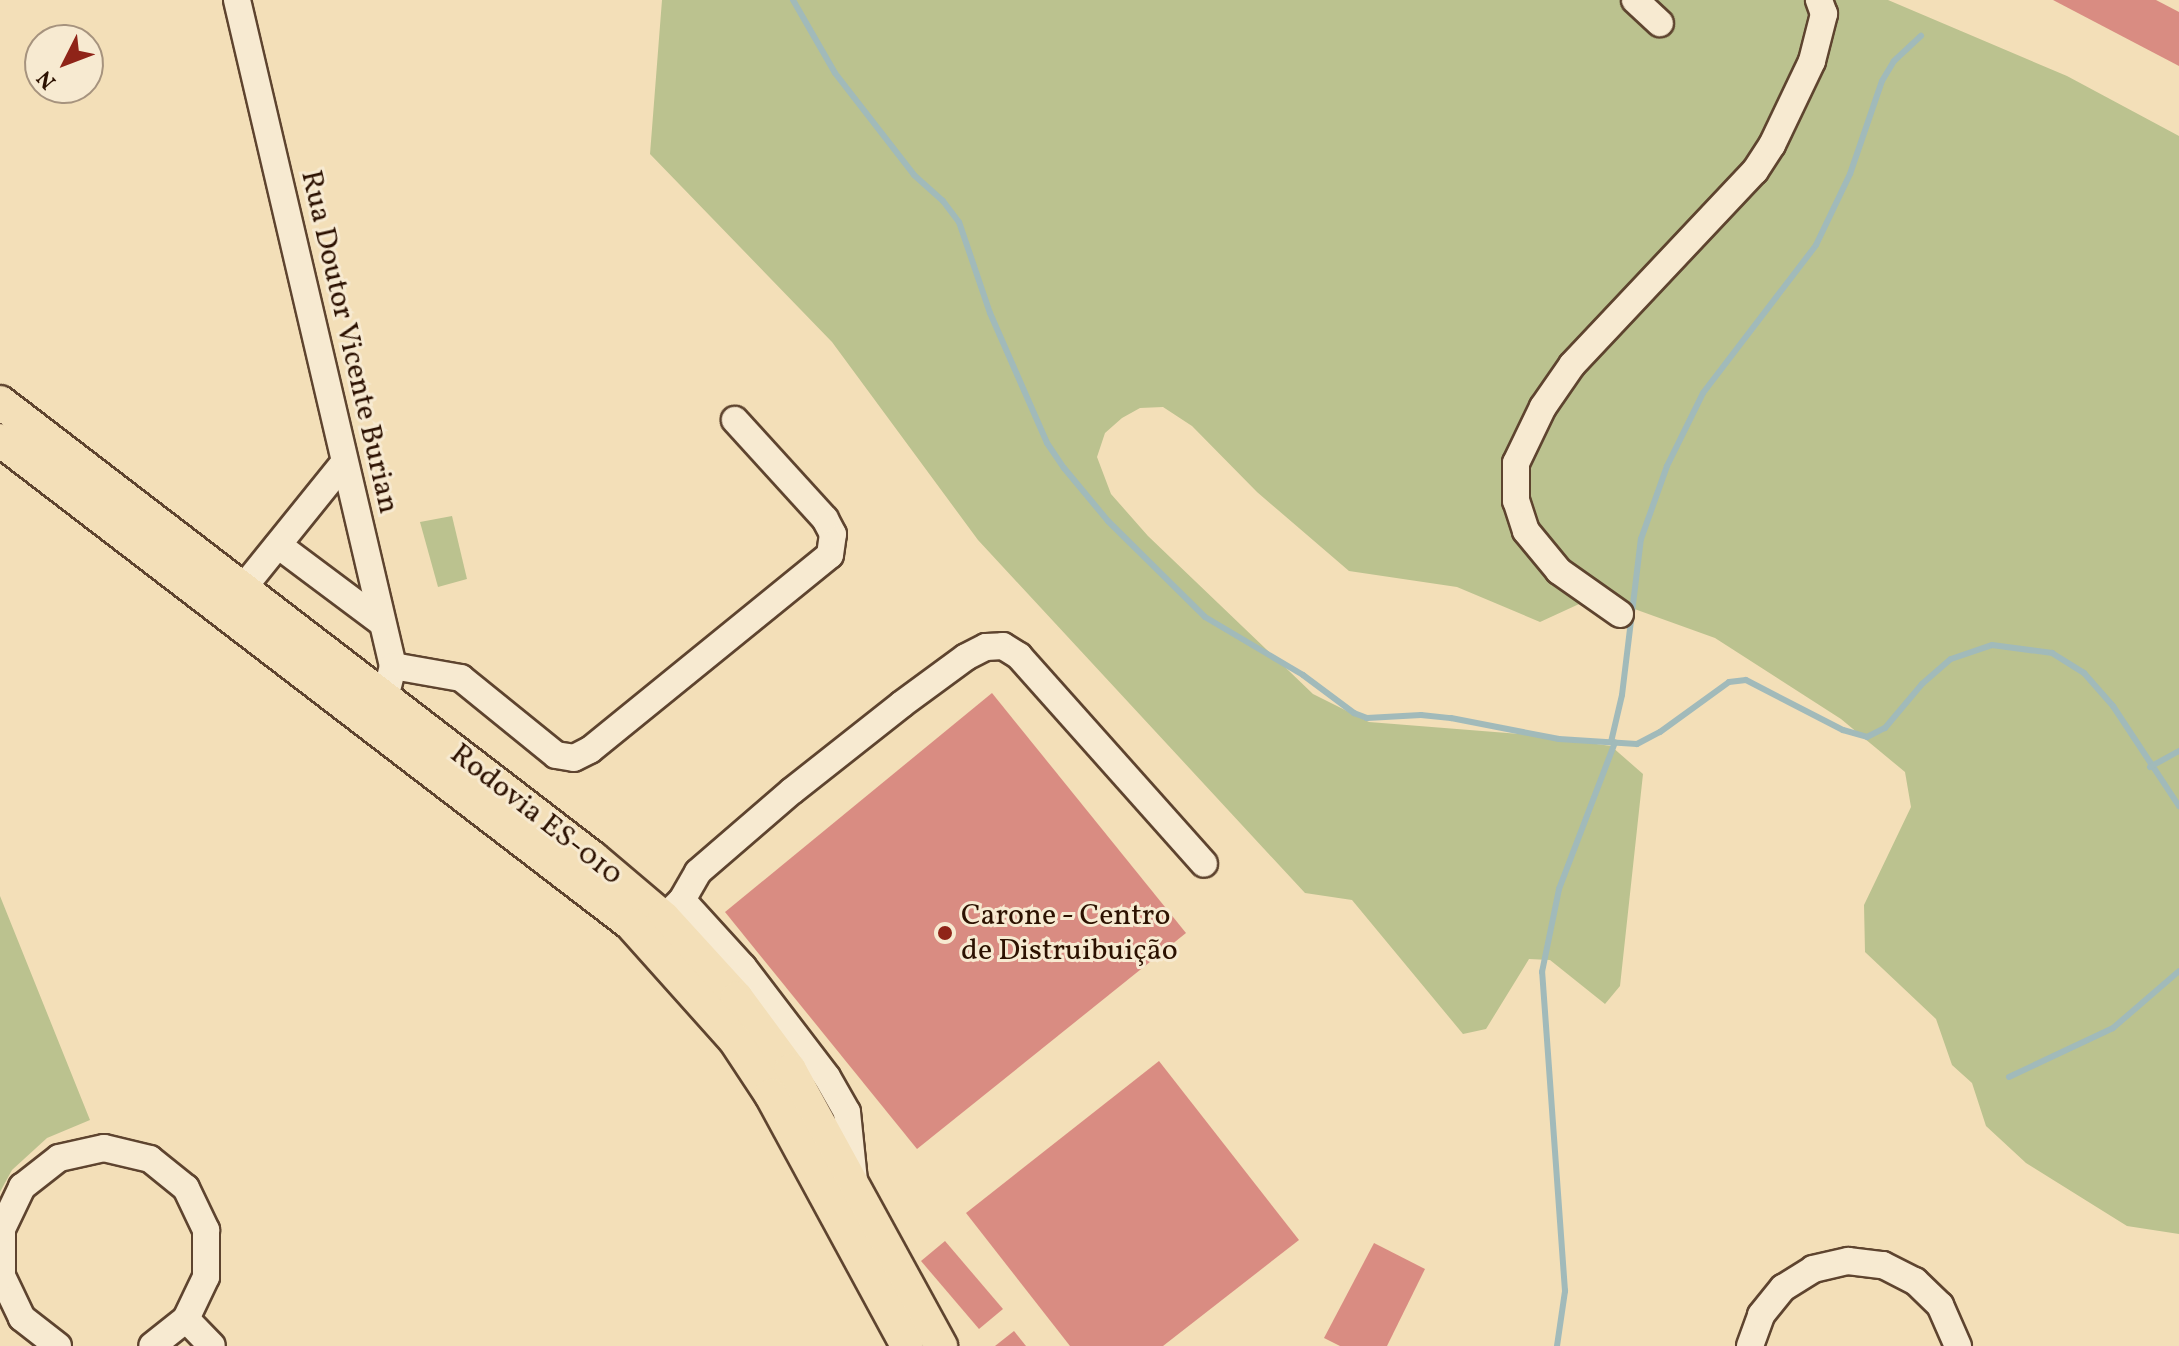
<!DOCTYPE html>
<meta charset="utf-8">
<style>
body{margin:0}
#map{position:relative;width:2179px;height:1346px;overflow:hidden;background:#f3dfb8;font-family:Vollkorn,serif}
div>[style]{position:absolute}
.green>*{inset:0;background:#bbc28f}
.stream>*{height:6px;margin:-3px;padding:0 3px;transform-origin:3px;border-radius:3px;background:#a1baba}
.building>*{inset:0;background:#d98c82}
.roads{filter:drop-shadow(2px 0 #5e442f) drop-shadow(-2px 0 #5e442f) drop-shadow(0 2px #5e442f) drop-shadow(0 -2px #5e442f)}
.minor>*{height:26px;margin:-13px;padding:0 13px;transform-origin:13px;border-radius:13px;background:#f7ead1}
.major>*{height:32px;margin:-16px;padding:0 16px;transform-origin:16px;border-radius:16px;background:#f3dfb8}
.dots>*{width:22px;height:22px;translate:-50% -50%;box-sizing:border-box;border:4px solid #f7ead1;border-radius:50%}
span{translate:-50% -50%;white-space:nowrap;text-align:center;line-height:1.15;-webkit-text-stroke:6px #f7ead1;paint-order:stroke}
.street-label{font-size:30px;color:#2c1101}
.poi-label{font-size:30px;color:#2c1101}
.left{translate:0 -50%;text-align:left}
.north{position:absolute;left:24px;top:24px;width:80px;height:80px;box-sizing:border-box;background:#f7ead1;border:2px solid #a6937e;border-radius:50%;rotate:228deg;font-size:22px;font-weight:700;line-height:32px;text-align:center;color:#2c1101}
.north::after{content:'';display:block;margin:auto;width:28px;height:36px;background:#8f2418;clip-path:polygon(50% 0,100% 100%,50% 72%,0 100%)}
</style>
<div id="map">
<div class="green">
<i style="clip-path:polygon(662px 0,1888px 0,2067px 76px,2179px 136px,2179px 1234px,2127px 1226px,2026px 1163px,1986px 1126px,1972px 1083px,1952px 1065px,1936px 1019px,1865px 952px,1864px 905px,1911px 807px,1905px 772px,1841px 719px,1715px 638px,1615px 602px,1590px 599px,1540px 622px,1457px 587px,1349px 571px,1257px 492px,1192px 426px,1163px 407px,1140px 408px,1122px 418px,1105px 433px,1097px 457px,1111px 494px,1148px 536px,1313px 694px,1369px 722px,1532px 735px,1611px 746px,1643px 774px,1620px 986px,1605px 1004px,1550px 960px,1529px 959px,1486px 1029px,1463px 1034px,1352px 900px,1305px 893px,978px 540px,832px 342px,650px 154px)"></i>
<i style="clip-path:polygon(452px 516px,467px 579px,438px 587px,420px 522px)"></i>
<i style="clip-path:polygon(0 896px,90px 1120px,47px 1138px,12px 1170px,0 1192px)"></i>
</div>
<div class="stream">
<i style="left:793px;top:0;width:84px;rotate:60.1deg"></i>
<i style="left:835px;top:73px;width:129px;rotate:52.2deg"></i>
<i style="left:914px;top:175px;width:39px;rotate:42deg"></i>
<i style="left:943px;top:201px;width:26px;rotate:53deg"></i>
<i style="left:959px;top:222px;width:96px;rotate:71.2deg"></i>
<i style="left:990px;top:313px;width:142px;rotate:66.3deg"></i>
<i style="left:1047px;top:443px;width:30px;rotate:56deg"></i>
<i style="left:1064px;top:468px;width:69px;rotate:50.3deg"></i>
<i style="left:1108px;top:521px;width:136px;rotate:44.7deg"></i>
<i style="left:1205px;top:617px;width:114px;rotate:30.6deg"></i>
<i style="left:1303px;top:675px;width:64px;rotate:36.7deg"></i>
<i style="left:1354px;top:713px;width:14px;rotate:21deg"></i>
<i style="left:1367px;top:718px;width:54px;rotate:-3.2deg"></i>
<i style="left:1421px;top:715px;width:30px;rotate:6deg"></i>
<i style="left:1451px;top:718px;width:110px;rotate:11deg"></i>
<i style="left:1559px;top:739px;width:78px;rotate:3.7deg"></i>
<i style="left:1637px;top:744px;width:26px;rotate:-28deg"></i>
<i style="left:1660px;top:732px;width:85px;rotate:-35.9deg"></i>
<i style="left:1729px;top:682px;width:17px;rotate:-7deg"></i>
<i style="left:1746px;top:680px;width:109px;rotate:27.3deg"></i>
<i style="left:1843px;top:730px;width:25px;rotate:16deg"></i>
<i style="left:1867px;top:737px;width:20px;rotate:-27deg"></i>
<i style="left:1885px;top:728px;width:57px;rotate:-49.9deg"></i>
<i style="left:1922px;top:684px;width:38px;rotate:-41deg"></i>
<i style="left:1951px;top:659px;width:43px;rotate:-18.9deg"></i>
<i style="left:1992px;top:645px;width:61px;rotate:7.6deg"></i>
<i style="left:2052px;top:653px;width:38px;rotate:32deg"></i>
<i style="left:2084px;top:673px;width:44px;rotate:48.7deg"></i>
<i style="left:2113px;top:706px;width:120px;rotate:56.6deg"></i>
<i style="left:1611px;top:742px;width:48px;rotate:-76.8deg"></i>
<i style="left:1622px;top:695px;width:157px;rotate:-83.1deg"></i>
<i style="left:1641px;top:539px;width:77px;rotate:-70.4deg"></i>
<i style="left:1667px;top:466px;width:81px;rotate:-63.7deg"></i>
<i style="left:1703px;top:393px;width:186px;rotate:-52.6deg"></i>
<i style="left:1816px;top:245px;width:79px;rotate:-64.4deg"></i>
<i style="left:1850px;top:174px;width:98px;rotate:-71deg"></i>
<i style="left:1882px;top:81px;width:23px;rotate:-59deg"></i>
<i style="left:1894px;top:61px;width:37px;rotate:-43deg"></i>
<i style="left:2150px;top:767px;width:33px;rotate:-29deg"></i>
<i style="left:2009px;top:1077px;width:115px;rotate:-25.2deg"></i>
<i style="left:2113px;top:1028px;width:87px;rotate:-40.8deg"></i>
<i style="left:1557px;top:1346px;width:56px;rotate:-81.7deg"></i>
<i style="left:1565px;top:1291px;width:320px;rotate:-94.1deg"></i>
<i style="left:1542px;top:972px;width:85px;rotate:-78.4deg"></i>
<i style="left:1559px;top:889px;width:157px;rotate:-69.1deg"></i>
</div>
<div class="building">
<i style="clip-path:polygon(2053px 0,2156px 0,2179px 12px,2179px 66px)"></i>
<i style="clip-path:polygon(992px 693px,1186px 933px,917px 1149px,725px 912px)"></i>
<i style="clip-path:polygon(1159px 1061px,1299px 1240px,1163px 1346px,1070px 1346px,966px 1213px)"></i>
<i style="clip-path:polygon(945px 1241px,1003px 1309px,979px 1329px,921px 1261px)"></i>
<i style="clip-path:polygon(1374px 1243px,1425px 1269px,1387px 1346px,1340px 1346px,1324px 1338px)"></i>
<i style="clip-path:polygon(1014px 1331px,1026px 1346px,995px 1346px)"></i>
</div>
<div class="roads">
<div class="minor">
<i style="left:237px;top:0;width:684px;rotate:76.82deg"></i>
<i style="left:393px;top:666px;width:34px;rotate:104deg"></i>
<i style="left:1635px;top:0;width:34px;rotate:43deg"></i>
<i style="left:278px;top:545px;width:129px;rotate:36.8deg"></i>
<i style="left:243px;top:588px;width:161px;rotate:-51.1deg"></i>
<i style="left:1620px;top:614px;width:75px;rotate:-144.8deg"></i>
<i style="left:1559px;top:571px;width:52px;rotate:-129.5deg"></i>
<i style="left:1526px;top:531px;width:32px;rotate:-108deg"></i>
<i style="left:1516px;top:501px;width:38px;rotate:-90deg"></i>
<i style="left:1516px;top:463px;width:62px;rotate:-64.3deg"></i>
<i style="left:1543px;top:407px;width:51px;rotate:-55.4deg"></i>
<i style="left:1572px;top:365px;width:267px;rotate:-46.7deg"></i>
<i style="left:1755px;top:171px;width:31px;rotate:-57deg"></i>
<i style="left:1772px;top:145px;width:93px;rotate:-64.5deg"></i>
<i style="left:1812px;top:61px;width:49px;rotate:-75.7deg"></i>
<i style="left:1824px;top:14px;width:15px;rotate:-110deg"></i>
<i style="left:393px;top:666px;width:69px;rotate:10deg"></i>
<i style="left:461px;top:678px;width:122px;rotate:39deg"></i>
<i style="left:556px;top:755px;width:18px;rotate:9deg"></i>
<i style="left:574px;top:758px;width:18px;rotate:-27deg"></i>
<i style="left:590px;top:750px;width:309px;rotate:-39.1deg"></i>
<i style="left:830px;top:555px;width:21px;rotate:-82deg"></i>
<i style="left:833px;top:534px;width:17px;rotate:-118deg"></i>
<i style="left:825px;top:519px;width:134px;rotate:-132.3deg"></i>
<i style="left:682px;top:900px;width:32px;rotate:-60deg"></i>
<i style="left:698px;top:872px;width:124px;rotate:-40.8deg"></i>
<i style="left:792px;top:791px;width:140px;rotate:-38.3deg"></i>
<i style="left:902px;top:704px;width:79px;rotate:-36.3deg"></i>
<i style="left:966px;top:657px;width:22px;rotate:-27deg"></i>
<i style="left:986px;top:647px;width:17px;rotate:-3deg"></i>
<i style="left:1003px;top:646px;width:19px;rotate:32deg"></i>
<i style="left:1019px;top:656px;width:278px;rotate:48.3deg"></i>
<i style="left:670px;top:912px;width:17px;rotate:-45deg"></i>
<i style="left:682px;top:900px;width:91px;rotate:47.7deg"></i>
<i style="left:743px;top:967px;width:138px;rotate:52.6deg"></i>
<i style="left:827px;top:1077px;width:40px;rotate:60.3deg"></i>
<i style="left:847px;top:1112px;width:69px;rotate:84.2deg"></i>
<i style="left:186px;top:1319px;width:37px;rotate:46deg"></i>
<i style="left:58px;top:1346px;width:46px;rotate:-142.1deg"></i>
<i style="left:22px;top:1318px;width:47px;rotate:-115.5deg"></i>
<i style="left:2px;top:1276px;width:47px;rotate:-90deg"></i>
<i style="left:2px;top:1229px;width:47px;rotate:-64.5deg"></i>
<i style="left:22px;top:1187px;width:47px;rotate:-38.1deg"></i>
<i style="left:59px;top:1158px;width:46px;rotate:-12.5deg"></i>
<i style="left:104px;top:1148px;width:47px;rotate:13.4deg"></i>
<i style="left:150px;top:1159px;width:46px;rotate:38.9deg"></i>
<i style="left:186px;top:1188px;width:47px;rotate:64.5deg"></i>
<i style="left:206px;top:1230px;width:47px;rotate:90deg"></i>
<i style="left:206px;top:1277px;width:47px;rotate:115.5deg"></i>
<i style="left:186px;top:1319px;width:43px;rotate:141.5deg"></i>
<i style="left:1750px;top:1346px;width:33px;rotate:-70deg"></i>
<i style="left:1761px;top:1315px;width:35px;rotate:-51deg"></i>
<i style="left:1783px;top:1288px;width:36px;rotate:-32deg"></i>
<i style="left:1813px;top:1269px;width:36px;rotate:-13deg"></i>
<i style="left:1848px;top:1261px;width:35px;rotate:7deg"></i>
<i style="left:1883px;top:1265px;width:36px;rotate:27deg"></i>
<i style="left:1915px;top:1281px;width:35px;rotate:44deg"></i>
<i style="left:1940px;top:1305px;width:45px;rotate:66.3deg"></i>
</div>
<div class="major">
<i style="left:0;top:402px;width:747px;rotate:37.55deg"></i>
<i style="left:592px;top:857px;width:94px;rotate:40.3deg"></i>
<i style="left:664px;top:918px;width:108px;rotate:47.6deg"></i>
<i style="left:737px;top:998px;width:89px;rotate:53.6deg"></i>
<i style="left:790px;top:1070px;width:315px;rotate:61.3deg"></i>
<i style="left:0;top:440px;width:795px;rotate:37.49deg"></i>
<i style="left:631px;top:924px;width:154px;rotate:48.2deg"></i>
<i style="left:734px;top:1039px;width:67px;rotate:56.5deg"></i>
<i style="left:771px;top:1095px;width:285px;rotate:61.5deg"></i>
</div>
</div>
<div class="dots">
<i style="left:945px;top:933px;background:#8f2418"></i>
</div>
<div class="street-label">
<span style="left:349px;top:342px;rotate:77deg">Rua Doutor Vicente Burian</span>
<span style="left:536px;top:815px;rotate:38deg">Rodovia ES-010</span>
</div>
<div class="poi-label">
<span class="left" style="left:961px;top:933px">Carone - Centro<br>de Distruibuição</span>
</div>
<div class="north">N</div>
</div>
